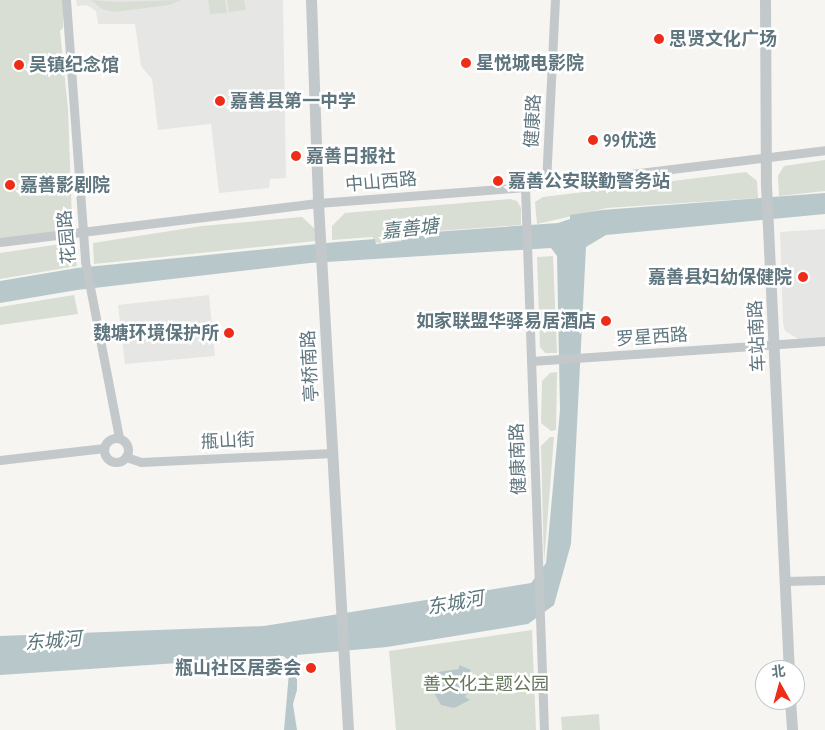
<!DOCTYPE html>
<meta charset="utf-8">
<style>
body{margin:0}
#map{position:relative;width:825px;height:730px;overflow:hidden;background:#f6f5f2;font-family:"PT Sans Narrow","Noto Sans SC",sans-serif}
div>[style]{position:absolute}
.built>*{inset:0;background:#e6e7e5}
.green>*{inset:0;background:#d8ded3}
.water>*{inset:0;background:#b8c8ca}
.minor>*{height:9px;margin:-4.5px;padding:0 4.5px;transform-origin:4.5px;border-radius:4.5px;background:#c3c8ca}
.minor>.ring{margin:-4.5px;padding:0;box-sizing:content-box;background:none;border:9px solid #c3c8ca;border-radius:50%}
.tertiary>*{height:11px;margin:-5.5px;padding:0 5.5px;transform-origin:5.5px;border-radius:5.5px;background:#c3c8ca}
.dots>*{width:14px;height:14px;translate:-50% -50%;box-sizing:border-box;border:2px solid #fff;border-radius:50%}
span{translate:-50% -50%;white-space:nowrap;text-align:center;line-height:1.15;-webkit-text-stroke:5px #fff;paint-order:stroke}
.poi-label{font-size:18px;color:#5f767f;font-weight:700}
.left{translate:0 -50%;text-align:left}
.right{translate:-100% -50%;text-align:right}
.street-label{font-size:18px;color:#5f767f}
.park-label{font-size:18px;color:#66775e}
.water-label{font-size:19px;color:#5a767b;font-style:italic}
.north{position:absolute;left:755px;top:660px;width:50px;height:50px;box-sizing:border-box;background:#fff;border:1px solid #bfc8cc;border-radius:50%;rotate:353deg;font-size:14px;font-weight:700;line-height:20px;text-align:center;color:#5f767f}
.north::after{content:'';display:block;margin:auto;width:18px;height:22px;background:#ee2d19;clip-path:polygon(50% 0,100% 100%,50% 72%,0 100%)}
</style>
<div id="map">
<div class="built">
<i style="clip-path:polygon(76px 0,283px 0,286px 178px,270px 179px,269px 188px,219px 193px,211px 124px,158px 130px,152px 79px,141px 66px,135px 24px,98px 24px,96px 11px,87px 5px,77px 6px)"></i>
<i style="clip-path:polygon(825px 229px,825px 338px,800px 340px,785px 331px,783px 323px,780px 232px)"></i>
<i style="clip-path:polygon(209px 295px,215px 356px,125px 364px,118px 305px)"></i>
</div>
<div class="green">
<i style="clip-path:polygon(0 0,63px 0,63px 28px,60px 31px,68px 109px,72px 218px,56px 233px,0 239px)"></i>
<i style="clip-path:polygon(91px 0,116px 2px,181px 0,169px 5px,114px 12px,102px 9px)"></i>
<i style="clip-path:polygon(208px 0,225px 0,227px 13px,210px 14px)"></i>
<i style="clip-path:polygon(227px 0,244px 0,246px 10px,229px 12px)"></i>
<i style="clip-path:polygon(825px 160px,825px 191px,779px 196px,778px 176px,784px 166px)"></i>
<i style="clip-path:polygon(746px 172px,757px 181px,758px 198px,607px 208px,537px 224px,535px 202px,543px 197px)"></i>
<i style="clip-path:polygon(510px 199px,517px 201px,521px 208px,521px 225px,411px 233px,400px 241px,377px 243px,372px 237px,332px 240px,332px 226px,345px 213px)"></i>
<i style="clip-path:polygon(302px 217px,315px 229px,316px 241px,94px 264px,93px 243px,202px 226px)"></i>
<i style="clip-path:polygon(74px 242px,77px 266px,0 279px,0 253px)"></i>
<i style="clip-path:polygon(553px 256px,557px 353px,545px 353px,540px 347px,537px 257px)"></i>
<i style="clip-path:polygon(74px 295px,78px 314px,0 325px,0 307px)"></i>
<i style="clip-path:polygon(557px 372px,556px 430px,551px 431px,541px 423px,542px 381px,550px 373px)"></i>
<i style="clip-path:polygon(550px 437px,554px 437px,544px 563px,541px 446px)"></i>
<i style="clip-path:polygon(532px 630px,536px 730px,396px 730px,389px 651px)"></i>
<i style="clip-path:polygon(599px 714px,600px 730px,562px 730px,561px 717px)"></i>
</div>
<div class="water">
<i style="clip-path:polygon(825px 193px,825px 214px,606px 235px,586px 247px,571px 544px,554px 605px,528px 624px,387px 647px,297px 655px,297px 690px,293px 704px,297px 730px,284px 730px,290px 661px,283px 656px,0 675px,0 636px,264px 626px,531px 583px,546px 563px,560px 410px,557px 256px,551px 248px,310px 263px,77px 290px,0 303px,0 281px,77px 268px,337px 242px,375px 239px,376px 244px,401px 241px,406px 234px,558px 223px,570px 219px,570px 215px,602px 210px)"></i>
<i style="clip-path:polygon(459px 665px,471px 670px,465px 678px,469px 683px,464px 689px,468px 692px,465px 697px,470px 700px,454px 708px,441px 705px,431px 688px,441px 680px,438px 672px,459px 669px)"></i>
</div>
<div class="minor">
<i style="left:66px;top:0;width:262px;rotate:85.8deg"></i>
<i style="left:85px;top:261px;width:180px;rotate:79.1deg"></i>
<i style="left:546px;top:183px;width:183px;rotate:-87.2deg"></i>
<i style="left:525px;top:187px;width:543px;rotate:88deg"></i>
<i style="left:0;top:242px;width:320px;rotate:-7deg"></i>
<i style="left:318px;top:203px;width:208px;rotate:-4.4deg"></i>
<i style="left:525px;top:187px;width:302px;rotate:-7deg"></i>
<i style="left:531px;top:361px;width:295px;rotate:-3.9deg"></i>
<i class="ring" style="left:104px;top:438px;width:15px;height:15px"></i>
<i style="left:126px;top:457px;width:16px;rotate:18deg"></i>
<i style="left:141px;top:462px;width:192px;rotate:-2.7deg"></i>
<i style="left:0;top:460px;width:105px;rotate:-6.6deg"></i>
<i style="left:785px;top:581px;width:40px;rotate:-1.4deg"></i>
</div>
<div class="tertiary">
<i style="left:311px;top:0;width:203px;rotate:88deg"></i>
<i style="left:318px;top:203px;width:528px;rotate:86.74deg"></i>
<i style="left:765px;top:0;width:185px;rotate:89.7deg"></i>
<i style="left:766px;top:185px;width:486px;rotate:87.3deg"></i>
<i style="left:790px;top:700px;width:30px;rotate:86deg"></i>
</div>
<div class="dots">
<i style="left:659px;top:39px;background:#ee2d19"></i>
<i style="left:466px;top:63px;background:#ee2d19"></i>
<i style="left:19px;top:65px;background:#ee2d19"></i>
<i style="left:220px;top:101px;background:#ee2d19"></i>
<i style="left:593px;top:140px;background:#ee2d19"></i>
<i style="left:296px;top:156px;background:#ee2d19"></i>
<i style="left:498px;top:181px;background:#ee2d19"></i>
<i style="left:10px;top:185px;background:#ee2d19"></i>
<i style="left:803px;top:277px;background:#ee2d19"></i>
<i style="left:606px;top:321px;background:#ee2d19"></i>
<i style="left:229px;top:333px;background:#ee2d19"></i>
<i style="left:311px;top:668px;background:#ee2d19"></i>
</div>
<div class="poi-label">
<span class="left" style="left:669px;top:39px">思贤文化广场</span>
<span class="left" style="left:476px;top:63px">星悦城电影院</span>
<span class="left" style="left:29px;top:65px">吴镇纪念馆</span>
<span class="left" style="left:230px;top:101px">嘉善县第一中学</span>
<span class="left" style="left:603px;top:140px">99优选</span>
<span class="left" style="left:306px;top:156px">嘉善日报社</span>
<span class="left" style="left:508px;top:181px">嘉善公安联勤警务站</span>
<span class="left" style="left:20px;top:185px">嘉善影剧院</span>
<span class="right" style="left:792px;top:277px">嘉善县妇幼保健院</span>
<span class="right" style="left:596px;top:321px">如家联盟华驿易居酒店</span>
<span class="right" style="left:219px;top:333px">魏塘环境保护所</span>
<span class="right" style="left:301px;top:668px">瓶山社区居委会</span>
</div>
<div class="street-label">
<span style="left:533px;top:121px;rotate:-87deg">健康路</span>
<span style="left:381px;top:182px;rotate:-5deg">中山西路</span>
<span style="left:67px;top:237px;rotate:-95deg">花园路</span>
<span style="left:757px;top:336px;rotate:-93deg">车站南路</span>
<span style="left:652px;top:337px;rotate:-4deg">罗星西路</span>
<span style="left:310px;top:366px;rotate:-93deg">亭桥南路</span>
<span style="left:228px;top:441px;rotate:-3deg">甁山街</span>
<span style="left:518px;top:459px;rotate:-92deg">健康南路</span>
</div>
<div class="park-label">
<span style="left:486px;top:684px">善文化主题公园</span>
</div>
<div class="water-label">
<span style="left:410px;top:229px;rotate:-6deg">嘉善塘</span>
<span style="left:455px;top:603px;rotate:-10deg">东城河</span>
<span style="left:53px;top:641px;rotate:-5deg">东城河</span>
</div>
<div class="north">北</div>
</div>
